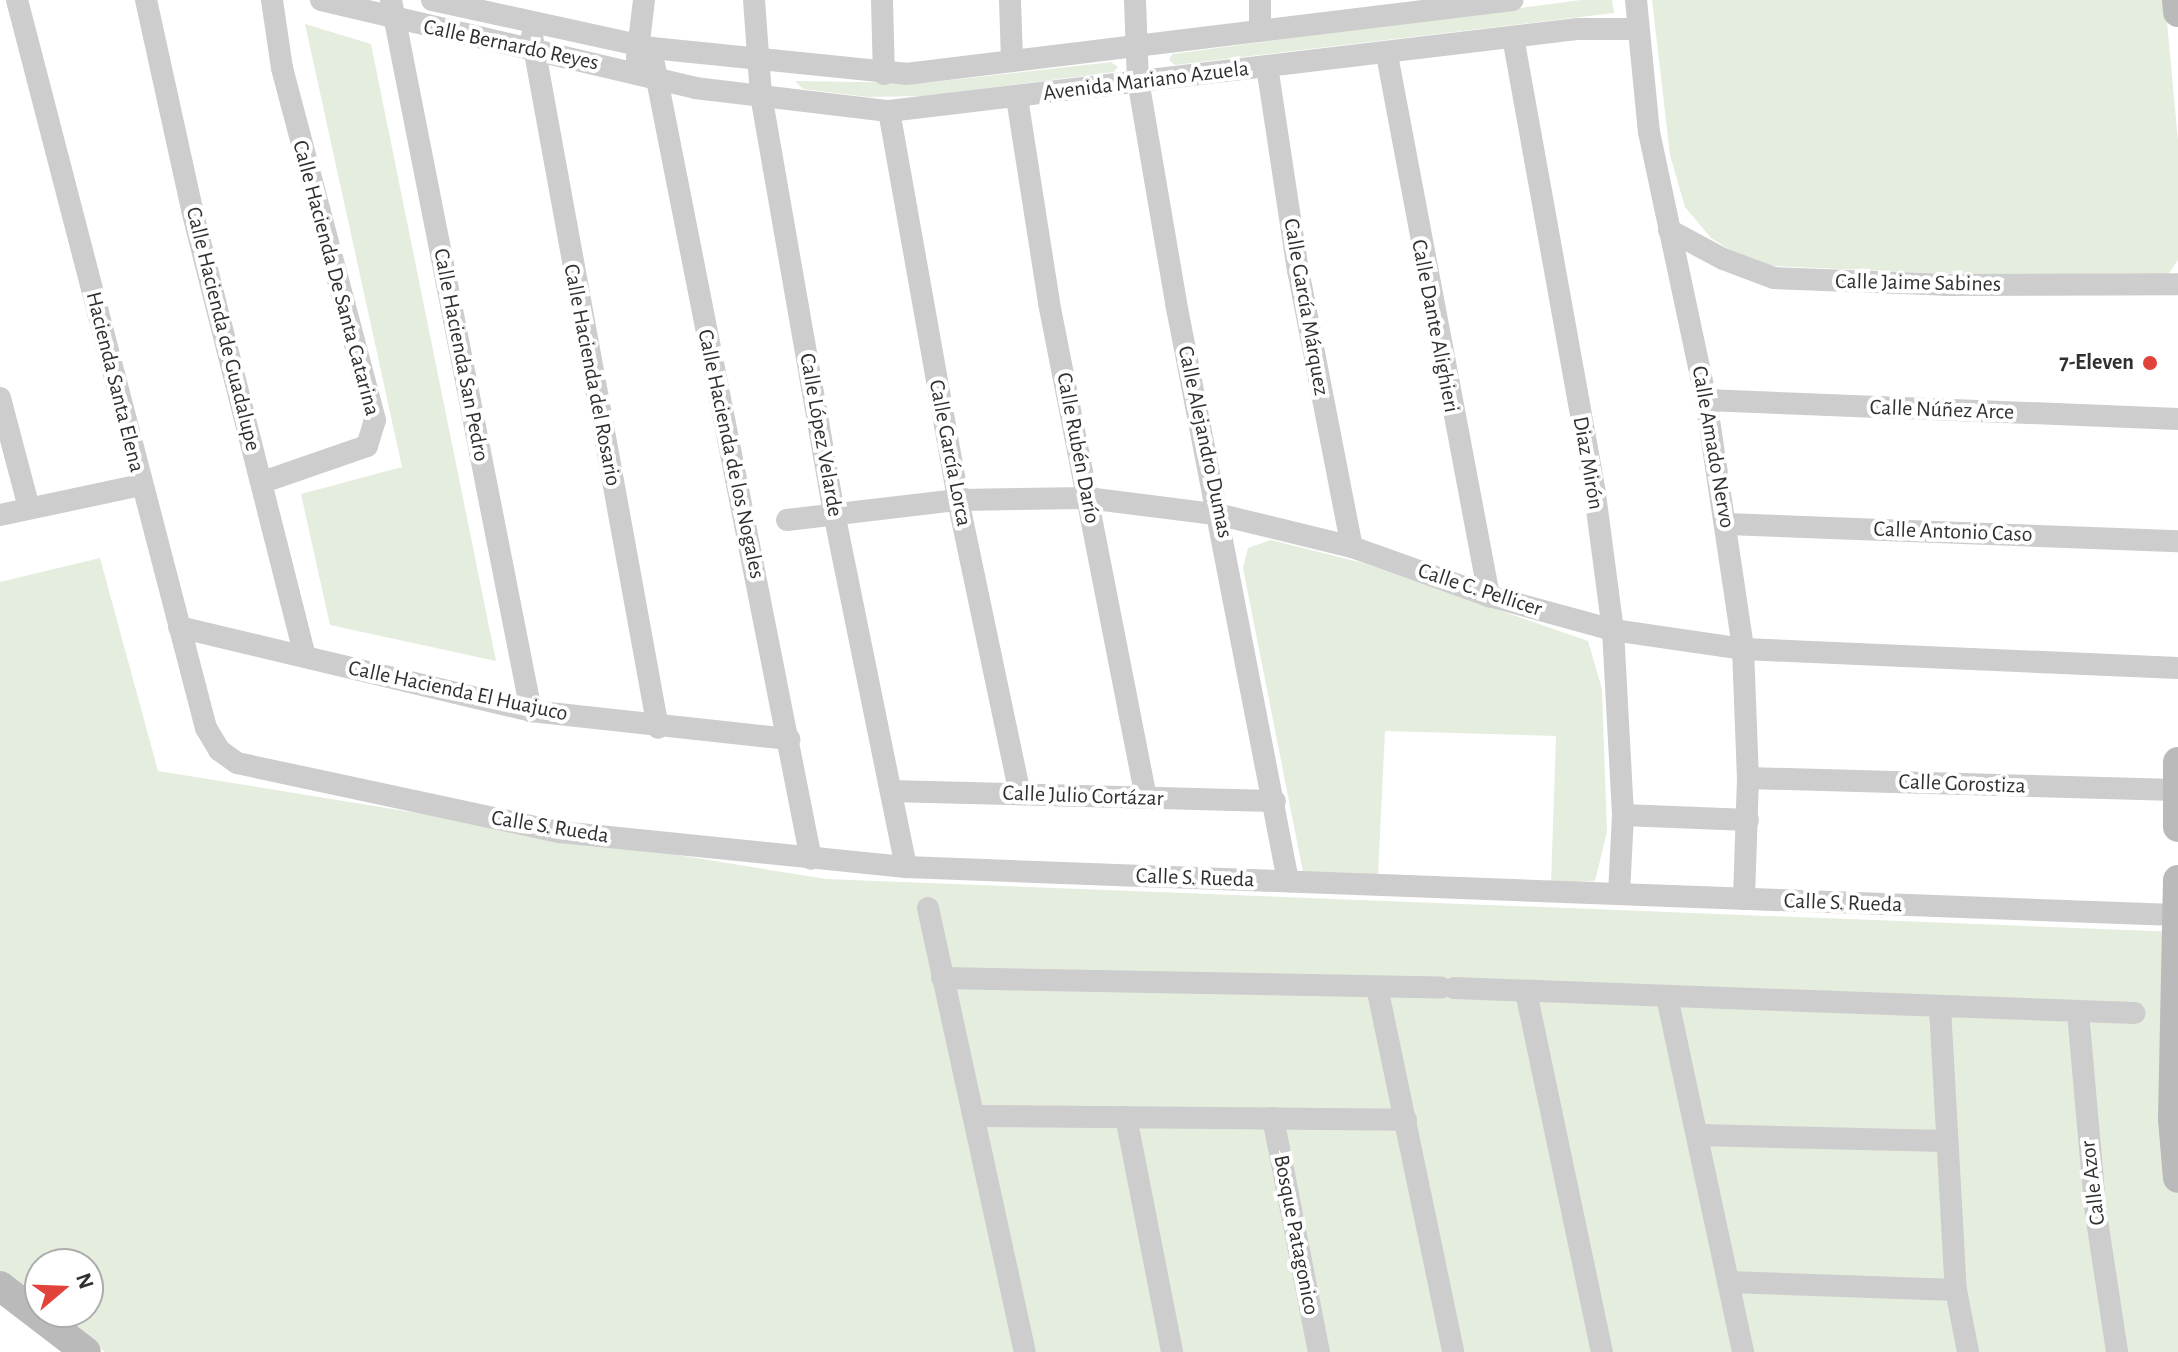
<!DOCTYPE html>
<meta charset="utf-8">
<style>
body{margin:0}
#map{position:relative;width:2178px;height:1352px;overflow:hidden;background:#fff;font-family:"Alegreya Sans",sans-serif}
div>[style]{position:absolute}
.green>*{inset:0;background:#e5eddf}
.street>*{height:22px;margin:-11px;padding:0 11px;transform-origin:11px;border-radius:11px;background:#cdcdcd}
.secondary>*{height:30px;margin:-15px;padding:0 15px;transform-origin:15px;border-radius:15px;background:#bababa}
.dots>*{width:22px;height:22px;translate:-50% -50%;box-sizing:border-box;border:4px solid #fff;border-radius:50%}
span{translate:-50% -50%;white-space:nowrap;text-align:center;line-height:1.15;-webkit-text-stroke:8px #fff;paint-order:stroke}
.street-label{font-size:22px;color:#303030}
.poi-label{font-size:22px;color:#303030;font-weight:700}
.right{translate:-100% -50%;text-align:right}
.north{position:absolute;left:24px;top:1248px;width:80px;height:80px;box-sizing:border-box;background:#fff;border:2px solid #acacac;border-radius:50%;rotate:71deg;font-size:22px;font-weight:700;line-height:32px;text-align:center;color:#303030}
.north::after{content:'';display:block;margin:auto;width:28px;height:36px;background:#e14239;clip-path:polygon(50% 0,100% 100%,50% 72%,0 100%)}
</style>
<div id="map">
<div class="green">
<i style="clip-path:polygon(1581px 0,1612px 0,1614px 13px,1175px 65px,1169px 60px,1172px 54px)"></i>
<i style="clip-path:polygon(1652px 0,2165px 0,2178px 141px,2178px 260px,2169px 273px,2152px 283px,1774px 266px,1744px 259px,1711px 238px,1685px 207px,1670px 155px)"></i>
<i style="clip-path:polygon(305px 24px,371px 44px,496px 661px,330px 625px,301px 494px,402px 467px)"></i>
<i style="clip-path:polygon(1111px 62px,1118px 67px,1114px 72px,927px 96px,868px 97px,803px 89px,795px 81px,925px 83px)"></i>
<i style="clip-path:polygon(1271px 540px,1363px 563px,1588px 641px,1602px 689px,1607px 832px,1595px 881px,1551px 883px,1556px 736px,1385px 731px,1378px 876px,1303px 872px,1243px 568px,1248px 548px)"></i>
<i style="clip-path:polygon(100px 558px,158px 771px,826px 879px,2178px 932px,2178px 1352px,105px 1352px,50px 1312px,88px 1312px,88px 1264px,40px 1264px,40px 1304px,0 1275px,0 582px)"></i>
</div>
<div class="street">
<i style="left:17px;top:0;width:752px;rotate:75.45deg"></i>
<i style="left:206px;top:728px;width:26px;rotate:59deg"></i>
<i style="left:219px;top:750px;width:22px;rotate:36deg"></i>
<i style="left:237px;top:763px;width:330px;rotate:12.1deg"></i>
<i style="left:560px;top:832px;width:348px;rotate:5.8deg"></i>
<i style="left:906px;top:867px;width:1269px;rotate:2.17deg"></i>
<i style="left:146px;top:0;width:215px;rotate:77.6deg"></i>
<i style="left:192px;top:210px;width:461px;rotate:75.8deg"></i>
<i style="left:321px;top:0;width:384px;rotate:13.2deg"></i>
<i style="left:695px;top:88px;width:195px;rotate:6.8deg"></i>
<i style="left:889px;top:111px;width:694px;rotate:-6.79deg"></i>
<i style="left:1578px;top:29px;width:60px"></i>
<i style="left:391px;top:0;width:725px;rotate:78.86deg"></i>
<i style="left:432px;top:0;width:225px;rotate:12.3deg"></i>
<i style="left:652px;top:48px;width:255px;rotate:5.8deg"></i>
<i style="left:906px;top:74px;width:611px;rotate:-6.95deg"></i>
<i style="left:754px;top:0;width:95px;rotate:85.8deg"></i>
<i style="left:761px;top:95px;width:424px;rotate:80.1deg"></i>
<i style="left:834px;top:513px;width:361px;rotate:78.5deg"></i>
<i style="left:882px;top:0;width:74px;rotate:88.5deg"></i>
<i style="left:1010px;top:0;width:60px;rotate:88.1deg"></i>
<i style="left:1135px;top:0;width:80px;rotate:87.9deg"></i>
<i style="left:1138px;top:80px;width:226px;rotate:80.3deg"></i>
<i style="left:1176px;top:303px;width:589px;rotate:79.03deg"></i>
<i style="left:1260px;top:0;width:30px;rotate:90deg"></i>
<i style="left:1636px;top:0;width:133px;rotate:84.4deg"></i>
<i style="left:1649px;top:132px;width:274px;rotate:78deg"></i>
<i style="left:1706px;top:400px;width:252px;rotate:81.5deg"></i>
<i style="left:1743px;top:649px;width:129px;rotate:87.8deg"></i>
<i style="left:1748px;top:778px;width:121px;rotate:91.9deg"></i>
<i style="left:532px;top:36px;width:703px;rotate:79.68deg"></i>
<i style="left:1513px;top:37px;width:464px;rotate:79.8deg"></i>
<i style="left:1595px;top:494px;width:137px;rotate:82.5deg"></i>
<i style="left:1613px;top:630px;width:185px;rotate:86.9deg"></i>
<i style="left:1623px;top:815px;width:79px;rotate:92.9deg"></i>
<i style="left:1387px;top:55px;width:551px;rotate:79.32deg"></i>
<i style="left:637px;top:58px;width:58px;rotate:-83.1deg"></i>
<i style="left:654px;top:64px;width:810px;rotate:78.83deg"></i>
<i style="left:1267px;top:66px;width:206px;rotate:81.4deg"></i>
<i style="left:1298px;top:270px;width:282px;rotate:79deg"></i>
<i style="left:1017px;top:98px;width:207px;rotate:81.1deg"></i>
<i style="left:1049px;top:303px;width:504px;rotate:78.91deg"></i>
<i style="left:889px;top:111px;width:395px;rotate:79.9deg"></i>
<i style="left:958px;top:500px;width:300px;rotate:78.1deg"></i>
<i style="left:1669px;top:230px;width:61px;rotate:28.2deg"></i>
<i style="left:1723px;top:259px;width:54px;rotate:20.4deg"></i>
<i style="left:1774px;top:278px;width:171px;rotate:2.3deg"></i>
<i style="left:1945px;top:285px;width:233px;rotate:-0.2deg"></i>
<i style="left:0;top:398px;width:114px;rotate:75.2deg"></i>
<i style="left:1706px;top:400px;width:472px;rotate:2.3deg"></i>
<i style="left:263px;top:482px;width:110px;rotate:-19.1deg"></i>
<i style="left:367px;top:446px;width:27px;rotate:-73deg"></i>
<i style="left:375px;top:420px;width:364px;rotate:-104.8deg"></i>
<i style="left:282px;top:68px;width:69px;rotate:-98.4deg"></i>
<i style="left:0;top:515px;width:144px;rotate:-12deg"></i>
<i style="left:787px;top:520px;width:172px;rotate:-6.7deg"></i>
<i style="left:958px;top:500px;width:129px;rotate:-0.9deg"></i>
<i style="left:1087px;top:498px;width:135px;rotate:7.2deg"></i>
<i style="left:1221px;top:515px;width:135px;rotate:13.7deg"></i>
<i style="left:1352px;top:547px;width:145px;rotate:19.7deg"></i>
<i style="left:1489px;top:596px;width:129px;rotate:15.3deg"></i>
<i style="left:1613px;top:630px;width:131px;rotate:8.3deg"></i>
<i style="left:1743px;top:649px;width:435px;rotate:2.5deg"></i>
<i style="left:1727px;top:524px;width:451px;rotate:2.2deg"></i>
<i style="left:179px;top:627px;width:362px;rotate:13.4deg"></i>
<i style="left:531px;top:711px;width:260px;rotate:6.2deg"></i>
<i style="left:1748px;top:778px;width:428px;rotate:1.6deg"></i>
<i style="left:891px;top:791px;width:384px;rotate:1.5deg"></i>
<i style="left:1623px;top:815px;width:125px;rotate:2.3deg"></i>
<i style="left:928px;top:908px;width:454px;rotate:77.7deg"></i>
<i style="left:942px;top:978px;width:499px;rotate:1.1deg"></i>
<i style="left:1377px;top:987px;width:373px;rotate:78.2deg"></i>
<i style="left:1454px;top:988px;width:681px;rotate:2.1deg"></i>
<i style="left:1526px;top:992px;width:368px;rotate:78.1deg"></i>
<i style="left:1667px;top:997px;width:363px;rotate:77.9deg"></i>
<i style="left:1940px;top:1008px;width:282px;rotate:86.8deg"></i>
<i style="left:1956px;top:1290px;width:63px;rotate:79deg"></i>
<i style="left:2078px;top:1013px;width:202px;rotate:84.9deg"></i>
<i style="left:2096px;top:1214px;width:140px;rotate:81.3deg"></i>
<i style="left:977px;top:1116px;width:429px;rotate:0.5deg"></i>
<i style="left:1126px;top:1117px;width:239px;rotate:78.9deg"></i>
<i style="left:1273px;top:1118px;width:238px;rotate:78.9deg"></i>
<i style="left:1698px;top:1135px;width:246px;rotate:1.4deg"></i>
<i style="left:1728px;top:1282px;width:228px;rotate:2deg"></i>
</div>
<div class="secondary">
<i style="left:2177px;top:0;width:12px;rotate:85deg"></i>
<i style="left:2178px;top:762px;width:65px;rotate:90deg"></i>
<i style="left:2178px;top:880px;width:240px;rotate:91.2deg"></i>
<i style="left:2173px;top:1120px;width:58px;rotate:85.1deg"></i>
<i style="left:0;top:1286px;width:108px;rotate:37.5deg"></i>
</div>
<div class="dots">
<i style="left:2150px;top:363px;background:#e14239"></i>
</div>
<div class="street-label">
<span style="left:511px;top:45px;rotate:12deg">Calle Bernardo Reyes</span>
<span style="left:1146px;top:81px;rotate:-7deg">Avenida Mariano Azuela</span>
<span style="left:336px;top:278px;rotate:75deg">Calle Hacienda De Santa Catarina</span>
<span style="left:1918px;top:283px;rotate:1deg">Calle Jaime Sabines</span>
<span style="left:1306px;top:307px;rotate:80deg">Calle García Márquez</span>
<span style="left:1435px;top:326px;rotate:79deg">Calle Dante Alighieri</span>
<span style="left:223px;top:329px;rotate:76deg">Calle Hacienda de Guadalupe</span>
<span style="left:461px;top:355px;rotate:79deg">Calle Hacienda San Pedro</span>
<span style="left:592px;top:375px;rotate:79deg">Calle Hacienda del Rosario</span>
<span style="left:115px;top:382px;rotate:76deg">Hacienda Santa Elena</span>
<span style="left:1942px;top:410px;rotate:2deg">Calle Núñez Arce</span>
<span style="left:821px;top:435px;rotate:80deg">Calle López Velarde</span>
<span style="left:1205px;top:442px;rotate:78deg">Calle Alejandro Dumas</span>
<span style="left:1713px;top:447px;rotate:80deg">Calle Amado Nervo</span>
<span style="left:1078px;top:448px;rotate:79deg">Calle Rubén Darío</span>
<span style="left:950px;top:453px;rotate:79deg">Calle García Lorca</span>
<span style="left:731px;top:454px;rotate:78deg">Calle Hacienda de los Nogales</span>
<span style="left:1588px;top:463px;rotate:80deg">Diaz Mirón</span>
<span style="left:1953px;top:532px;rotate:2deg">Calle Antonio Caso</span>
<span style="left:1480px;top:590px;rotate:18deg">Calle C. Pellicer</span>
<span style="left:458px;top:691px;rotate:12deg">Calle Hacienda El Huajuco</span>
<span style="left:1962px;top:784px;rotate:2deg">Calle Gorostiza</span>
<span style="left:1083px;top:796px;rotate:2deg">Calle Julio Cortázar</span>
<span style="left:550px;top:827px;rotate:9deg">Calle S. Rueda</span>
<span style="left:1195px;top:878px;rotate:2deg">Calle S. Rueda</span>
<span style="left:1843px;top:903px;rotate:2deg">Calle S. Rueda</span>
<span style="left:2093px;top:1183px;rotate:-97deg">Calle Azor</span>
<span style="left:1296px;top:1235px;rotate:79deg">Bosque Patagonico</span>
</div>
<div class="poi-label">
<span class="right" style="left:2134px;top:363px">7-Eleven</span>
</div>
<div class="north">N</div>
</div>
